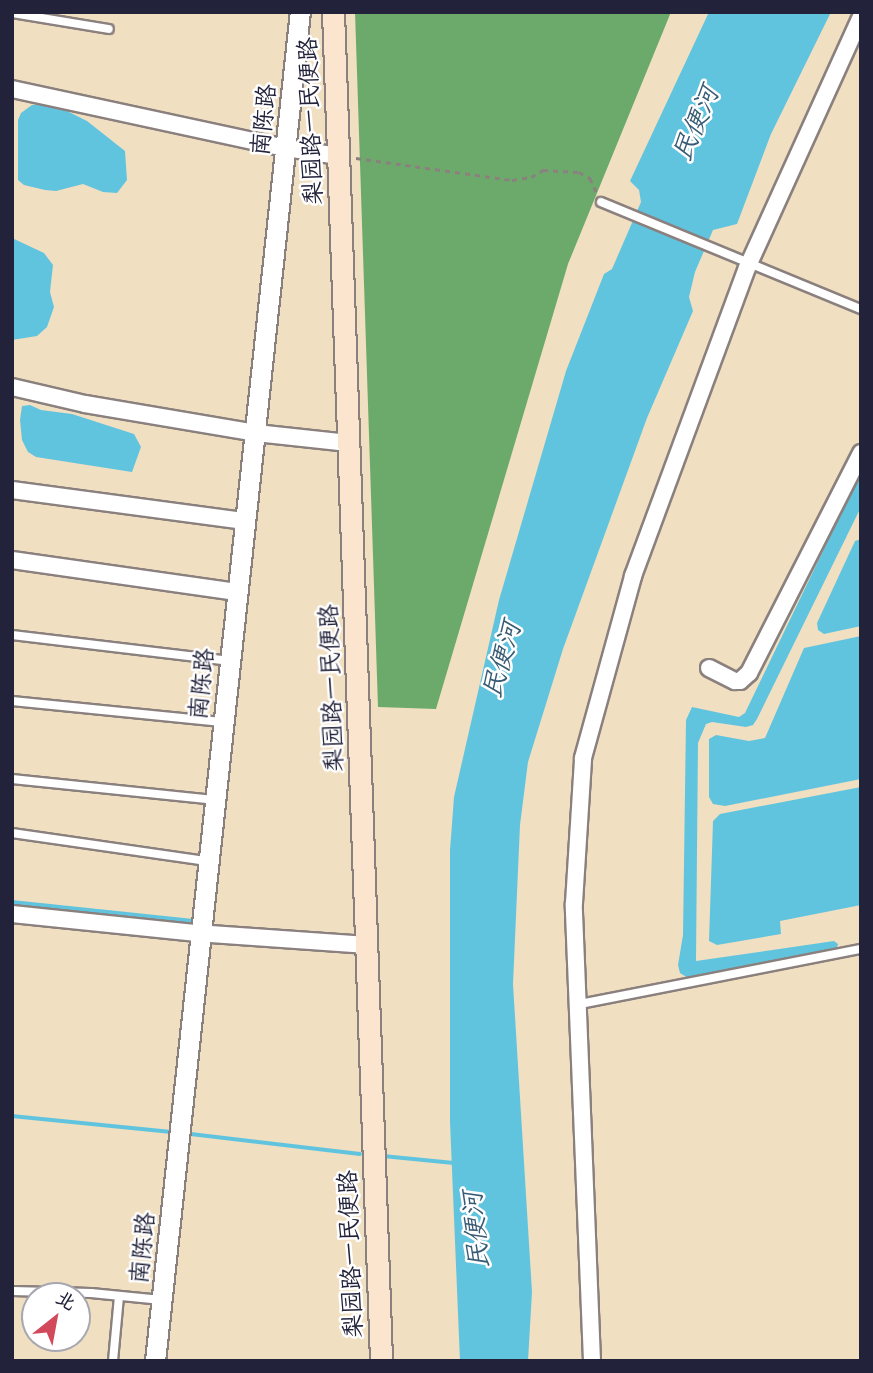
<!DOCTYPE html>
<meta charset="utf-8">
<style>
body{margin:0}
#map{position:relative;width:873px;height:1373px;overflow:hidden;background:#f1dfc1;font-family:"Comic Neue","LXGW WenKai TC",sans-serif}
div>[style]{position:absolute}
.forest>*{inset:0;background:#6caa6c}
.water>*{inset:0;background:#61c4df}
.stream>*{height:3.5px;margin:-1.75px;padding:0 1.75px;transform-origin:1.75px;border-radius:1.75px;background:#61c4df}
.path>*{height:2.5px;margin-top:-1.25px;transform-origin:0;background:repeating-linear-gradient(90deg,#8a807e 0 5px,transparent 0 10px)}
.roads{filter:drop-shadow(2px 0 #8a807e) drop-shadow(-2px 0 #8a807e) drop-shadow(0 2px #8a807e) drop-shadow(0 -2px #8a807e)}
.service>*{height:8px;margin:-4px;padding:0 4px;transform-origin:4px;border-radius:4px;background:#fff}
.minor>*{height:16px;margin:-8px;padding:0 8px;transform-origin:8px;border-radius:8px;background:#fff}
.tertiary>*{height:19px;margin:-9.5px;padding:0 9.5px;transform-origin:9.5px;border-radius:9.5px;background:#fff}
.secondary>*{height:21px;margin:-10.5px;padding:0 10.5px;transform-origin:10.5px;border-radius:10.5px;background:#fbe5cf}
span{translate:-50% -50%;white-space:nowrap;text-align:center;line-height:1.15;-webkit-text-stroke:5px #fff;paint-order:stroke}
.street-label{font-size:24px;color:#22223b}
.water-label{font-size:26px;color:#385b74;font-style:italic}
.frame{position:absolute;inset:0;border:14px solid #22223b;pointer-events:none}
.north{position:absolute;left:21px;top:1282px;width:70px;height:70px;box-sizing:border-box;background:#fff;border:2px solid #a7a7b1;border-radius:50%;rotate:31deg;font-size:19px;font-weight:700;line-height:28px;text-align:center;color:#22223b}
.north::after{content:'';display:block;margin:auto;width:24px;height:32px;background:#d1495b;clip-path:polygon(50% 0,100% 100%,50% 72%,0 100%)}
</style>
<div id="map">
<div class="forest">
<i style="clip-path:polygon(355px 12px,671px 12px,568px 264px,436px 709px,378px 707px)"></i>
</div>
<div class="water">
<i style="clip-path:polygon(709px 12px,831px 12px,771px 134px,737px 224px,713px 230px,695px 272px,689px 297px,693px 311px,647px 418px,563px 649px,528px 762px,520px 825px,513px 984px,532px 1292px,528px 1361px,460px 1361px,450px 1122px,450px 850px,454px 797px,499px 600px,566px 371px,604px 274px,612px 269px,641px 202px,639px 190px,630px 181px)"></i>
<i style="clip-path:polygon(45px 104px,57px 106px,87px 121px,125px 151px,127px 180px,117px 193px,103px 192px,83px 184px,56px 191px,45px 190px,24px 185px,18px 180px,18px 120px,21px 113px,32px 105px)"></i>
<i style="clip-path:polygon(12px 238px,44px 253px,53px 265px,50px 292px,54px 307px,47px 327px,37px 336px,12px 340px)"></i>
<i style="clip-path:polygon(30px 405px,41px 410px,72px 414px,134px 434px,141px 447px,132px 472px,36px 457px,28px 452px,22px 440px,20px 420px,22px 406px)"></i>
<i style="clip-path:polygon(861px 472px,861px 507px,757px 719px,753px 725px,746px 727px,712px 722px,706px 724px,698px 743px,696px 961px,834px 941px,838px 944px,836px 951px,688px 978px,680px 973px,678px 965px,683px 935px,686px 720px,692px 707px,739px 717px,745px 713px)"></i>
<i style="clip-path:polygon(861px 539px,861px 626px,824px 634px,818px 630px,817px 623px,855px 541px)"></i>
<i style="clip-path:polygon(861px 636px,861px 779px,725px 806px,713px 804px,709px 797px,709px 739px,716px 735px,749px 741px,765px 738px,804px 648px)"></i>
<i style="clip-path:polygon(861px 787px,861px 905px,780px 921px,781px 934px,717px 945px,709px 941px,713px 821px,720px 814px)"></i>
</div>
<div class="stream">
<i style="left:12px;top:902px;width:182px;rotate:6deg"></i>
<i style="left:12px;top:1116px;width:160px;rotate:5.7deg"></i>
<i style="left:191px;top:1134px;width:170px;rotate:6.7deg"></i>
<i style="left:383px;top:1156px;width:71px;rotate:5.6deg"></i>
</div>
<div class="path">
<i style="left:356px;top:158px;width:158px;rotate:8deg"></i>
<i style="left:512px;top:180px;width:19px;rotate:-9deg"></i>
<i style="left:531px;top:177px;width:14px;rotate:-30deg"></i>
<i style="left:543px;top:170px;width:36px;rotate:3deg"></i>
<i style="left:579px;top:172px;width:13px;rotate:29deg"></i>
<i style="left:590px;top:178px;width:17px;rotate:65deg"></i>
</div>
<div class="roads">
<div class="service">
<i style="left:12px;top:13px;width:98px;rotate:9.4deg"></i>
<i style="left:601px;top:202px;width:281px;rotate:22.4deg"></i>
<i style="left:12px;top:635px;width:220px;rotate:6.8deg"></i>
<i style="left:12px;top:701px;width:211px;rotate:5.7deg"></i>
<i style="left:12px;top:779px;width:203px;rotate:5.9deg"></i>
<i style="left:12px;top:833px;width:197px;rotate:8.2deg"></i>
<i style="left:580px;top:1004px;width:286px;rotate:-11.1deg"></i>
<i style="left:12px;top:1291px;width:79px;rotate:1.5deg"></i>
<i style="left:91px;top:1293px;width:71px;rotate:5.6deg"></i>
<i style="left:113px;top:1361px;width:65px;rotate:-84.7deg"></i>
</div>
<div class="minor">
<i style="left:12px;top:89px;width:280px;rotate:12.2deg"></i>
<i style="left:286px;top:148px;width:53px;rotate:8.7deg"></i>
<i style="left:12px;top:387px;width:75px;rotate:13.1deg"></i>
<i style="left:85px;top:404px;width:173px;rotate:9.6deg"></i>
<i style="left:256px;top:433px;width:93px;rotate:6.2deg"></i>
<i style="left:12px;top:490px;width:235px;rotate:7.6deg"></i>
<i style="left:12px;top:560px;width:227px;rotate:8.1deg"></i>
<i style="left:709px;top:668px;width:29px;rotate:27deg"></i>
<i style="left:735px;top:681px;width:5px"></i>
<i style="left:740px;top:681px;width:12px;rotate:-42deg"></i>
<i style="left:749px;top:673px;width:247px;rotate:-63deg"></i>
<i style="left:12px;top:914px;width:186px;rotate:5.9deg"></i>
<i style="left:197px;top:933px;width:170px;rotate:4deg"></i>
<i style="left:592px;top:1361px;width:458px;rotate:-92.3deg"></i>
<i style="left:574px;top:903px;width:145px;rotate:-86.4deg"></i>
<i style="left:583px;top:758px;width:189px;rotate:-74.6deg"></i>
<i style="left:633px;top:576px;width:328px;rotate:-69.7deg"></i>
<i style="left:747px;top:268px;width:276px;rotate:-65.6deg"></i>
</div>
<div class="tertiary">
<i style="left:155px;top:1361px;width:1357px;rotate:-83.87deg"></i>
</div>
<div class="secondary">
<i style="left:333px;top:12px;width:1350px;rotate:87.96deg"></i>
</div>
</div>
<div class="street-label">
<span style="left:264px;top:120px;rotate:-84deg">南陈路</span>
<span style="left:311px;top:121px;rotate:-92deg">梨园路一民便路</span>
<span style="left:202px;top:684px;rotate:-84deg">南陈路</span>
<span style="left:332px;top:688px;rotate:-92deg">梨园路一民便路</span>
<span style="left:143px;top:1248px;rotate:-84deg">南陈路</span>
<span style="left:351px;top:1254px;rotate:-92deg">梨园路一民便路</span>
</div>
<div class="water-label">
<span style="left:697px;top:124px;rotate:-67deg">民便河</span>
<span style="left:503px;top:660px;rotate:-74deg">民便河</span>
<span style="left:477px;top:1230px;rotate:-96deg">民便河</span>
</div>
<div class="frame"></div>
<div class="north">北</div>
</div>
